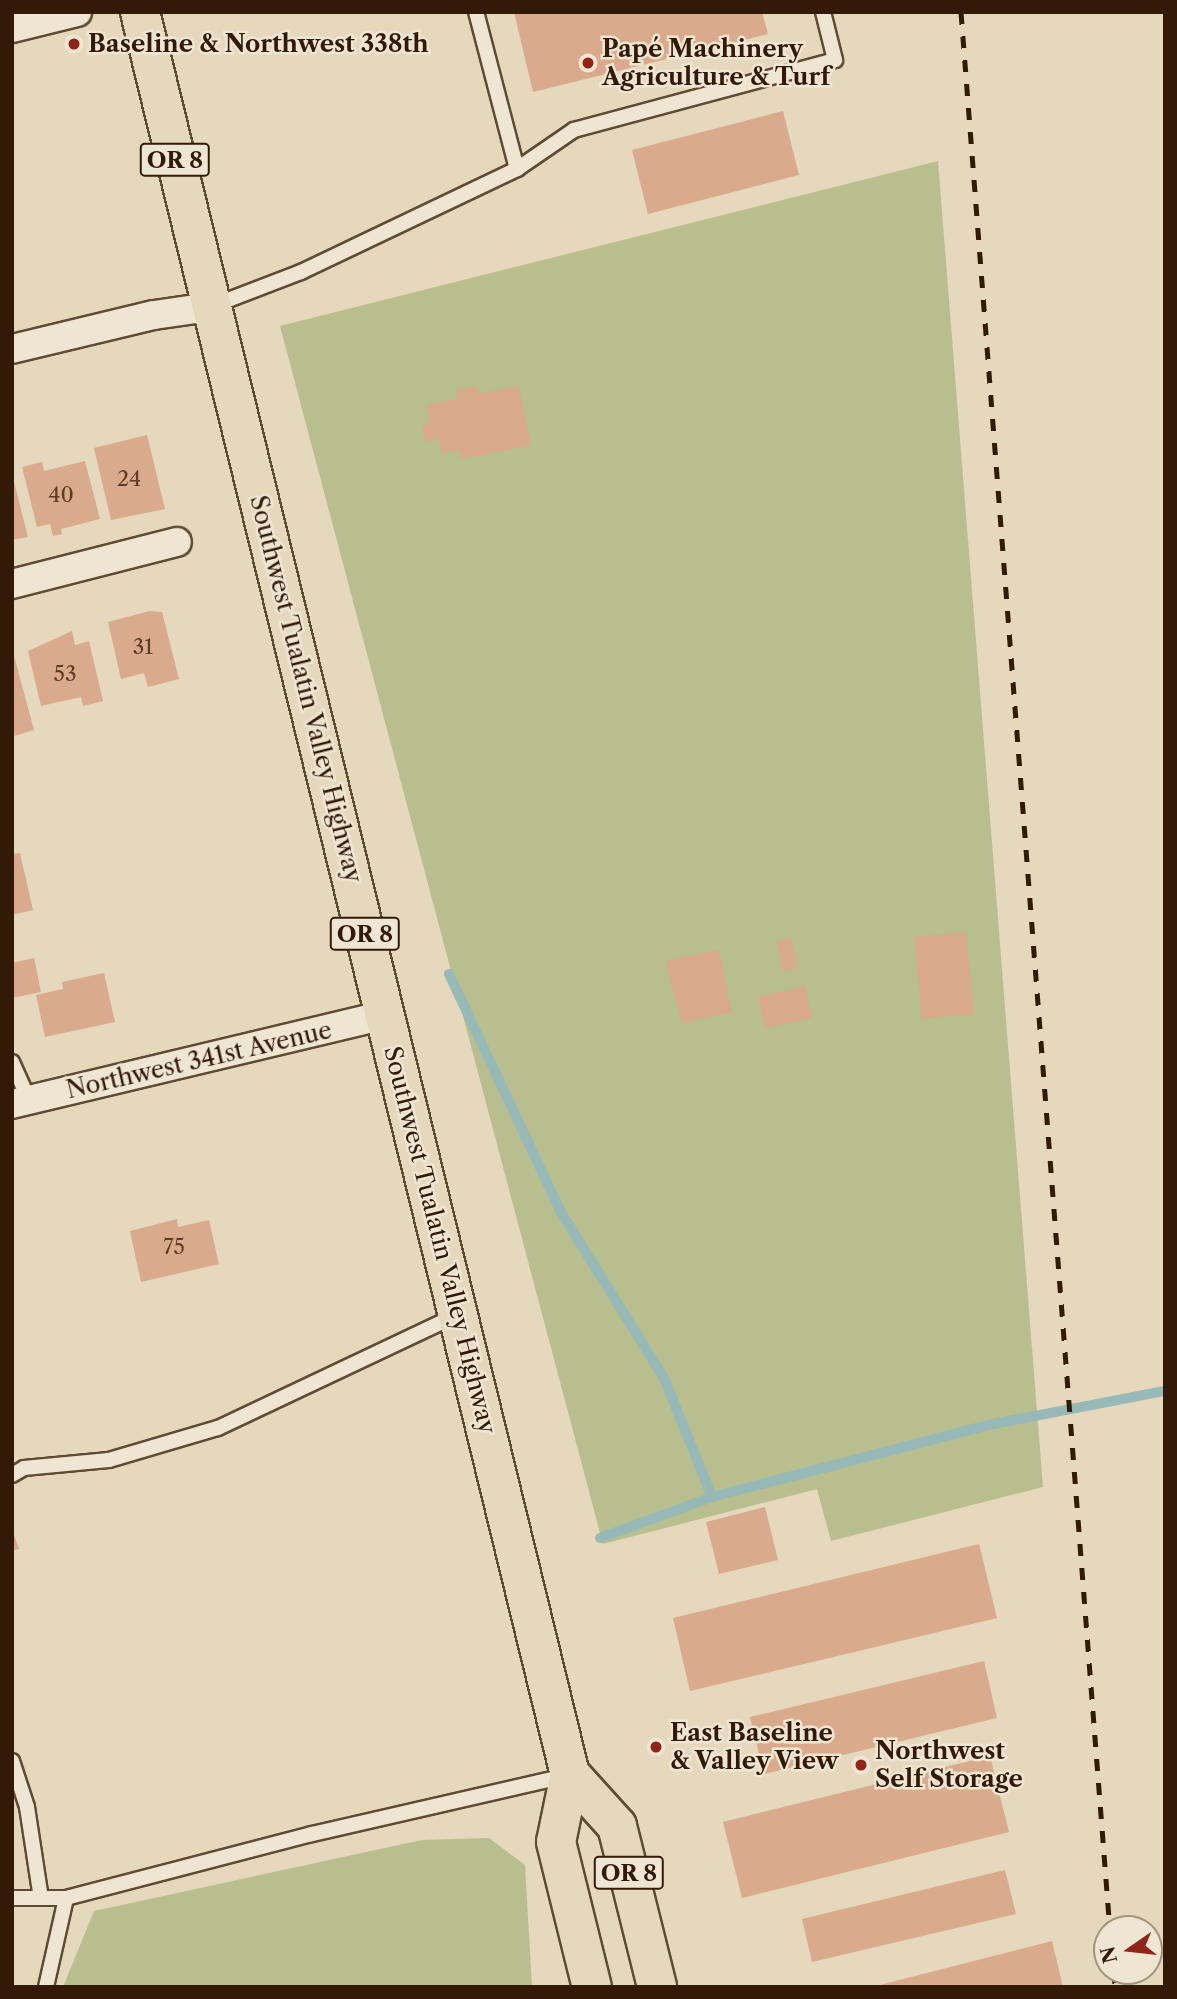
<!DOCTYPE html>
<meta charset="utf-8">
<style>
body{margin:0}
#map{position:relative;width:1177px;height:1999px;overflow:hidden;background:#e5d8bc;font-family:"Libre Caslon Text",serif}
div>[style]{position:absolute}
.green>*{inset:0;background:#b8be8e}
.stream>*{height:10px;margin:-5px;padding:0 5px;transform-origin:5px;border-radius:5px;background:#97b9b7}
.building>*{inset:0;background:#d9aa8b}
.roads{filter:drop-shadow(2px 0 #5f4a34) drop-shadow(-2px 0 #5f4a34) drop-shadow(0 2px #5f4a34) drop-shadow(0 -2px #5f4a34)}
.service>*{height:14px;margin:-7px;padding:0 7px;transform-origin:7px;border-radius:7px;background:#eee6d3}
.minor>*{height:28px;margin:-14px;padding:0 14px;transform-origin:14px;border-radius:14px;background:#eee6d3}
.trunk>*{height:38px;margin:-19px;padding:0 19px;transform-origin:19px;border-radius:19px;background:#e5d8bc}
.rail>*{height:5px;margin-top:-2.5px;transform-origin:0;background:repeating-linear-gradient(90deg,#321a06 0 12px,transparent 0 24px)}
.dots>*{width:19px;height:19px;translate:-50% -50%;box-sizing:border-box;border:4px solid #eee6d3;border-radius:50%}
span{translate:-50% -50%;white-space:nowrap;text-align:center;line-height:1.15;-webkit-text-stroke:5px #eee6d3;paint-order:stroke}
.number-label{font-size:21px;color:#5c3e27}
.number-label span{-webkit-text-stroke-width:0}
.shield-label span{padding:2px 5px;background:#eee6d3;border:2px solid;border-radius:5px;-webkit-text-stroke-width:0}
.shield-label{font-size:23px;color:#321a06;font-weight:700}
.poi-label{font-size:24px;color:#321a06;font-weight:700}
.left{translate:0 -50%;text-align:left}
.street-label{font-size:24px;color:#321a06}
.frame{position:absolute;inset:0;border:14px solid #321a06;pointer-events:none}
.north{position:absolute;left:1093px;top:1915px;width:70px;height:70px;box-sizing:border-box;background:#eee6d3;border:2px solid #a39481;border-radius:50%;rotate:256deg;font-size:19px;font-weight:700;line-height:28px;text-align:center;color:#321a06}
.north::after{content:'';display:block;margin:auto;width:24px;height:32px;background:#8f2418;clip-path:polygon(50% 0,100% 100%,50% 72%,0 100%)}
</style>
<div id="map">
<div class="green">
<i style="clip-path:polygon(938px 161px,1043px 1487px,831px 1541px,817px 1489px,603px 1544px,280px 326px)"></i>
<i style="clip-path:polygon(489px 1838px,525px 1865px,532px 1987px,63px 1987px,94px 1911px,422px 1840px)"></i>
</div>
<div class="stream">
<i style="left:449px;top:974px;width:265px;rotate:64.8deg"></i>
<i style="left:562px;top:1214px;width:193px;rotate:58.1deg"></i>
<i style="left:664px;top:1378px;width:128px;rotate:68deg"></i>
<i style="left:600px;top:1538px;width:119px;rotate:-20.1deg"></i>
<i style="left:712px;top:1497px;width:290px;rotate:-14.6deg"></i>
<i style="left:993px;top:1424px;width:175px;rotate:-10.9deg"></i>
</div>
<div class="building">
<i style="clip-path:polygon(514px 12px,762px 12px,768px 34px,533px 92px)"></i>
<i style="clip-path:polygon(783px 111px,799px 175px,648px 214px,632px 150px)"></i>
<i style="clip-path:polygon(476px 386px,478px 394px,519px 386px,531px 445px,461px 459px,459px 450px,442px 453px,439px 439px,425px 442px,422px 425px,430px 424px,426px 405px,457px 399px,456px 390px)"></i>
<i style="clip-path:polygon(147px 435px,165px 509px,111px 520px,94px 448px)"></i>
<i style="clip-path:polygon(85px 461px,100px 519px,61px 529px,62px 534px,53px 536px,50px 524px,37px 527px,22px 467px,42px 462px,44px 471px)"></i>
<i style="clip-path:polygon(12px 473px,28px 537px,12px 540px)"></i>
<i style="clip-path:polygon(150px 611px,162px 612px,179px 679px,148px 687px,144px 673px,121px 679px,108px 622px)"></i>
<i style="clip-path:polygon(72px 631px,75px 645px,89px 641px,103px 701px,83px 706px,81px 697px,41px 706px,28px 651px)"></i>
<i style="clip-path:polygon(12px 648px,34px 730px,14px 736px,12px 742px)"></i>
<i style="clip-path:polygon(20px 853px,33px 910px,12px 915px,12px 854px)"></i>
<i style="clip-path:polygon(966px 932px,974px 1014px,922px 1019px,914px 937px)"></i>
<i style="clip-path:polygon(792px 938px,797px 968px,782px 971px,777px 941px)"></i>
<i style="clip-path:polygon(719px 950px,732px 1012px,682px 1023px,665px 961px)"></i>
<i style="clip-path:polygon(34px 958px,41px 992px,12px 998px,12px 963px)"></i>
<i style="clip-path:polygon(104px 973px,115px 1022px,45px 1037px,36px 995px,63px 989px,62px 982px)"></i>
<i style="clip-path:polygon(805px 986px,812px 1018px,765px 1028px,758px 997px)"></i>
<i style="clip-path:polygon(177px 1219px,178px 1227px,209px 1220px,219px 1264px,141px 1282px,130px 1231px)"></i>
<i style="clip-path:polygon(765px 1507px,778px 1560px,719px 1574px,706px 1522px)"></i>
<i style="clip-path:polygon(12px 1529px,19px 1549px,12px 1551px)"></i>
<i style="clip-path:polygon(979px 1544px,997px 1618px,690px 1691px,673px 1618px)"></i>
<i style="clip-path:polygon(984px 1661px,997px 1718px,764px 1774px,750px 1717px)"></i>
<i style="clip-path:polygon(990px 1756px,1009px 1832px,742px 1898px,723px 1822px)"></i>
<i style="clip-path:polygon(1005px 1870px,1016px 1914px,812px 1962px,802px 1919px)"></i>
<i style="clip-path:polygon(1052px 1941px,1063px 1987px,876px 1987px,876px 1986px)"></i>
</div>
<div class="roads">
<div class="service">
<i style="left:517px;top:169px;width:69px;rotate:-34.4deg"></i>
<i style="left:574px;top:130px;width:270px;rotate:-15deg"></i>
<i style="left:835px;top:60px;width:49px;rotate:-104deg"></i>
<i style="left:215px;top:305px;width:92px;rotate:-21deg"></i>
<i style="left:301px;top:272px;width:239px;rotate:-25.5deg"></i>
<i style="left:517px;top:169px;width:162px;rotate:-104.6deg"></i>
<i style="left:12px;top:1062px;width:42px;rotate:65.9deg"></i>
<i style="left:12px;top:1475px;width:14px;rotate:-30deg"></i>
<i style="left:24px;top:1468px;width:85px;rotate:-5.4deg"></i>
<i style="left:109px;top:1460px;width:114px;rotate:-16.4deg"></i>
<i style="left:218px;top:1428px;width:264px;rotate:-25.3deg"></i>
<i style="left:12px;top:1761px;width:48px;rotate:71.9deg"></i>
<i style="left:27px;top:1807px;width:92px;rotate:81.3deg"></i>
<i style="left:12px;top:1898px;width:54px"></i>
<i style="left:46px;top:1987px;width:91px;rotate:-77.3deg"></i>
<i style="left:66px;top:1898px;width:254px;rotate:-14.6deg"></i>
<i style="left:312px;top:1834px;width:260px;rotate:-12.9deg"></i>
</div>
<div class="minor">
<i style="left:12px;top:28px;width:67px;rotate:-13.8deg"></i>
<i style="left:12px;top:349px;width:146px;rotate:-13.5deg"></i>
<i style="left:154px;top:315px;width:57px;rotate:-8.1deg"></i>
<i style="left:12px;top:584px;width:170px;rotate:-14.3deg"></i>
<i style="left:12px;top:1104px;width:383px;rotate:-13.4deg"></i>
</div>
<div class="trunk">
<i style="left:140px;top:12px;width:1814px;rotate:76.29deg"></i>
<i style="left:570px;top:1774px;width:69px;rotate:101.6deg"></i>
<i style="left:556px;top:1842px;width:149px;rotate:76.1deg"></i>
<i style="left:570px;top:1774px;width:70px;rotate:47.9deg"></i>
<i style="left:617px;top:1826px;width:166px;rotate:76deg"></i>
</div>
</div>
<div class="rail">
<i style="left:961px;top:12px;width:1923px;rotate:85.56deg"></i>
<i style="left:1114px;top:1971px;width:16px;rotate:86deg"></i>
</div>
<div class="dots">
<i style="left:74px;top:44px;background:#8f2418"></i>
<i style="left:588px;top:63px;background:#8f2418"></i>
<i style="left:656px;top:1747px;background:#8f2418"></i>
<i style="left:861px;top:1765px;background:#8f2418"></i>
</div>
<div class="number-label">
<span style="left:129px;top:479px">24</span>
<span style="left:61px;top:495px">40</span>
<span style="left:143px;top:647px">31</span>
<span style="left:65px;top:674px">53</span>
<span style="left:174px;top:1247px">75</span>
</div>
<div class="shield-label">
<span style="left:175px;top:160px">OR 8</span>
<span style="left:365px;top:934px">OR 8</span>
<span style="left:629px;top:1873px">OR 8</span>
</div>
<div class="poi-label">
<span class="left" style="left:88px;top:44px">Baseline &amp; Northwest 338th</span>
<span class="left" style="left:602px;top:63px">Papé Machinery<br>Agriculture &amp; Turf</span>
<span class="left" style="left:670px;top:1747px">East Baseline<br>&amp; Valley View</span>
<span class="left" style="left:875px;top:1765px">Northwest<br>Self Storage</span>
</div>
<div class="street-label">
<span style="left:306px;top:689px;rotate:76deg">Southwest Tualatin Valley Highway</span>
<span style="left:199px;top:1060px;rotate:-13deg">Northwest 341st Avenue</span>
<span style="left:440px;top:1240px;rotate:76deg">Southwest Tualatin Valley Highway</span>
</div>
<div class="frame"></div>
<div class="north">N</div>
</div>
